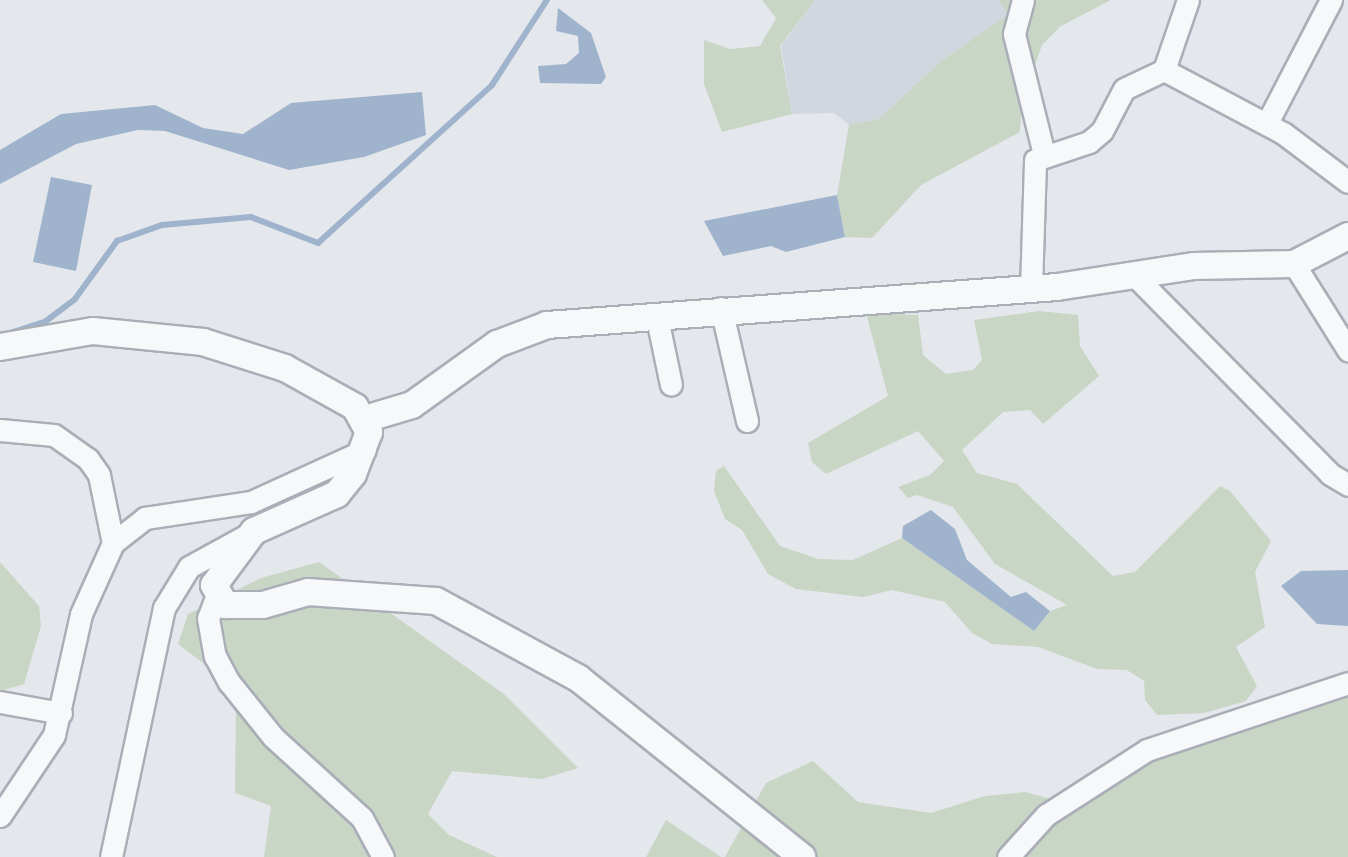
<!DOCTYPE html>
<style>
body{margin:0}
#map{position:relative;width:1348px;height:857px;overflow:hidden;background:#e4e7ec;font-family:"Source Sans 3",sans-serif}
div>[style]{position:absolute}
.built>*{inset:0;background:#d2d6de}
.green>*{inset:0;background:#c9d6c5}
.water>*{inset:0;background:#9fb4cc}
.stream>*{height:6px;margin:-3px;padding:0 3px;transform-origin:3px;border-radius:3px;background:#9fb4cc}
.roads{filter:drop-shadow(2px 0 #a9aeb7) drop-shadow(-2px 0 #a9aeb7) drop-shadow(0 2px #a9aeb7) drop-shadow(0 -2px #a9aeb7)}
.minor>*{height:21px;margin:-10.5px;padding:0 10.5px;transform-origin:10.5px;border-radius:10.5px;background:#f7f8fa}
.tertiary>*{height:26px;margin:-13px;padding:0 13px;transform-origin:13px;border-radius:13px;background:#f7f8fa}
span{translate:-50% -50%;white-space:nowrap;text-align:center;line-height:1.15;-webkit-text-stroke:6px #f4f6f9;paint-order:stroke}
</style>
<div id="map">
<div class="built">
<i style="clip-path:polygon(815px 0,999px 0,1009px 15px,941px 61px,879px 119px,849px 125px,834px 113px,792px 114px,781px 46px)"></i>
</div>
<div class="green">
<i style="clip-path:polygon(762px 0,815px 0,780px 46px,792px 114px,722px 132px,704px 84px,704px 40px,730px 49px,760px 46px,776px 18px)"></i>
<i style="clip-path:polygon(999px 0,1111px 0,1061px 26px,1042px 45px,1022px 101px,1020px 132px,921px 185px,872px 238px,845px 237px,837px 195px,849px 125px,879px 119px,941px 61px,1008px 15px)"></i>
<i style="clip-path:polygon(1039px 311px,1078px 315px,1080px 346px,1099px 376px,1043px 424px,1030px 410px,1003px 412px,962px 450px,977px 473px,1017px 484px,1113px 576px,1135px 572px,1220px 486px,1230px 491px,1271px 541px,1255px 572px,1265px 627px,1236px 647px,1257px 686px,1246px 701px,1204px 713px,1157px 715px,1145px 700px,1144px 681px,1127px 670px,1097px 669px,1038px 647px,992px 644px,972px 633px,945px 602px,892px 590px,863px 597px,796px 589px,768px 574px,742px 530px,725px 519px,714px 491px,716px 471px,724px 466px,780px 546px,818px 559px,853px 560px,902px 538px,1034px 631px,1050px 611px,1067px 605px,995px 564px,953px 507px,917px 495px,908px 498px,898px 487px,930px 475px,944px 461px,918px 431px,826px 474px,812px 462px,808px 443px,888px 396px,866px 313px,918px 315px,923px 355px,946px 374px,973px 370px,982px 360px,974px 320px)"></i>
<i style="clip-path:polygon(0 562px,39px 606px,41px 626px,24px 684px,0 691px)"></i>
<i style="clip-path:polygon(319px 562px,504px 694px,578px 768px,542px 779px,452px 771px,428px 814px,449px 835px,497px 857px,264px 857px,271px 806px,235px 793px,236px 707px,223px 678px,178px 644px,188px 614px,261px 578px)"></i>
<i style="clip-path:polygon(1348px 695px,1348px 857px,725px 857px,766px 783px,813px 761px,858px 802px,931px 813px,985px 796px,1025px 792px,1074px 805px,1163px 755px)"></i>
<i style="clip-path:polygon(666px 820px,721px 857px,646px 857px)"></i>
</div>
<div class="water">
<i style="clip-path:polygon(558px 8px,591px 33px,606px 77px,601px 84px,540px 83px,538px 66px,566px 64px,579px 53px,578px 36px,556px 31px)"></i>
<i style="clip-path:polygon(422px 92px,426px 135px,364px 157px,289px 170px,165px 131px,138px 130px,76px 144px,0 184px,0 150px,61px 114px,155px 105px,203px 128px,243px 134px,291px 103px)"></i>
<i style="clip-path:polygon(51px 177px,92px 185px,76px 271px,33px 262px)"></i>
<i style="clip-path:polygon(837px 195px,845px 237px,786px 252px,771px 246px,723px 256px,704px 221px)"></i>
<i style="clip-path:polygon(931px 510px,955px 529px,967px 560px,1011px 597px,1026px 592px,1050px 611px,1034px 631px,902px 538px,903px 526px)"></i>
<i style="clip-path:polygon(1348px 570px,1348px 626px,1317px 624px,1281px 586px,1301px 571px)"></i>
</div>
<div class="stream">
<i style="left:10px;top:333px;width:38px;rotate:-18deg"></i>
<i style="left:46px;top:321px;width:36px;rotate:-37deg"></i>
<i style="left:75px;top:299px;width:72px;rotate:-54.1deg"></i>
<i style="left:117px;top:241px;width:48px;rotate:-19.6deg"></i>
<i style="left:162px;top:225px;width:89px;rotate:-5.1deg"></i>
<i style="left:251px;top:217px;width:72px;rotate:21.2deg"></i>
<i style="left:318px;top:243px;width:235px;rotate:-42.2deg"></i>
<i style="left:492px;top:85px;width:101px;rotate:-57.1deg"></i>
</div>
<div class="roads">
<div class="minor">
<i style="left:1023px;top:0;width:35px;rotate:105deg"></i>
<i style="left:1014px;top:34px;width:124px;rotate:76deg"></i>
<i style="left:1164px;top:70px;width:135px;rotate:27.9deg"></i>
<i style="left:1283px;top:133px;width:81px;rotate:37deg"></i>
<i style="left:1267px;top:123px;width:139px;rotate:-62.5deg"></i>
<i style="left:1294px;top:264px;width:102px;rotate:57.9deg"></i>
<i style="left:1135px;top:276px;width:278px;rotate:45.4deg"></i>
<i style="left:1330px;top:474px;width:21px;rotate:31deg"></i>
<i style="left:1031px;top:289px;width:129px;rotate:-88.2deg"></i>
<i style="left:1035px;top:160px;width:57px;rotate:-18.4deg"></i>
<i style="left:1089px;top:142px;width:17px;rotate:-40deg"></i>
<i style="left:1102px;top:131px;width:47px;rotate:-62.4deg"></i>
<i style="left:1124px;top:89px;width:44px;rotate:-25.4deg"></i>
<i style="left:1164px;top:70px;width:74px;rotate:-71.1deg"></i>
<i style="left:721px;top:308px;width:116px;rotate:77deg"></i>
<i style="left:657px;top:318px;width:68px;rotate:78.2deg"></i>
<i style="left:0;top:430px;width:54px;rotate:5.3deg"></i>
<i style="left:54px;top:435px;width:42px;rotate:35.2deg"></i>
<i style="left:88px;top:459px;width:19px;rotate:55deg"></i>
<i style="left:99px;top:475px;width:69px;rotate:78.4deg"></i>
<i style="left:217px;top:595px;width:25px;rotate:111deg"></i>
<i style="left:208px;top:618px;width:39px;rotate:80deg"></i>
<i style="left:215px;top:656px;width:30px;rotate:62deg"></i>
<i style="left:229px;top:682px;width:70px;rotate:51.3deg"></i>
<i style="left:273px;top:737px;width:120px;rotate:42.3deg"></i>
<i style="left:362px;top:818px;width:44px;rotate:61.7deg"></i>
<i style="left:0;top:702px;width:62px;rotate:10.2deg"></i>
<i style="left:0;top:816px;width:97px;rotate:-56.3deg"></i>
<i style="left:54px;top:735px;width:124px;rotate:-77.4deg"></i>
<i style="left:81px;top:614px;width:78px;rotate:-65.7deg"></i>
<i style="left:113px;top:543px;width:41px;rotate:-38deg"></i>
<i style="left:145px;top:518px;width:107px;rotate:-8.6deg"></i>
<i style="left:251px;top:502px;width:125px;rotate:-24.5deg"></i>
<i style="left:111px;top:857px;width:255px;rotate:-78deg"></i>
<i style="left:164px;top:608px;width:48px;rotate:-58.6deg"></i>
<i style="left:189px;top:567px;width:68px;rotate:-28.8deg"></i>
<i style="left:1008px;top:857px;width:57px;rotate:-47.9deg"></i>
<i style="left:1046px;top:815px;width:120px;rotate:-32.8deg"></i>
<i style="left:1147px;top:750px;width:212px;rotate:-18.4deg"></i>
</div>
<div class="tertiary">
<i style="left:0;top:347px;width:94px;rotate:-9.8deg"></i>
<i style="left:93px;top:331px;width:111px;rotate:5.7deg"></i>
<i style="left:203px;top:342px;width:86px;rotate:17.6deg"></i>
<i style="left:285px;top:368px;width:80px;rotate:29.1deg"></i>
<i style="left:355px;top:407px;width:29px;rotate:61deg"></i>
<i style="left:369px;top:432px;width:45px;rotate:110.9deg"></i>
<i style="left:353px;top:474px;width:26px;rotate:129deg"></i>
<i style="left:337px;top:494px;width:91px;rotate:156deg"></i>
<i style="left:254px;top:531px;width:67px;rotate:126.5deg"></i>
<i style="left:214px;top:585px;width:23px;rotate:61deg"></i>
<i style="left:225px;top:605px;width:38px"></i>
<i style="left:263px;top:605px;width:47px;rotate:-16.1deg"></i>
<i style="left:308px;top:592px;width:128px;rotate:4deg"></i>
<i style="left:436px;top:601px;width:162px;rotate:28.5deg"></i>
<i style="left:578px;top:678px;width:287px;rotate:38.6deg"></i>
<i style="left:365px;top:419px;width:49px;rotate:-16.6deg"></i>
<i style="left:412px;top:405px;width:105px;rotate:-35.7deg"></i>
<i style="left:497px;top:344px;width:53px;rotate:-20.8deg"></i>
<i style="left:547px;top:325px;width:511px;rotate:-4.26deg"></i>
<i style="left:1057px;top:287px;width:139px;rotate:-8.7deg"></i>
<i style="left:1194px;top:266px;width:100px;rotate:-1.1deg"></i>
<i style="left:1294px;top:264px;width:61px;rotate:-27.4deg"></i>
</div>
</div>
</div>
